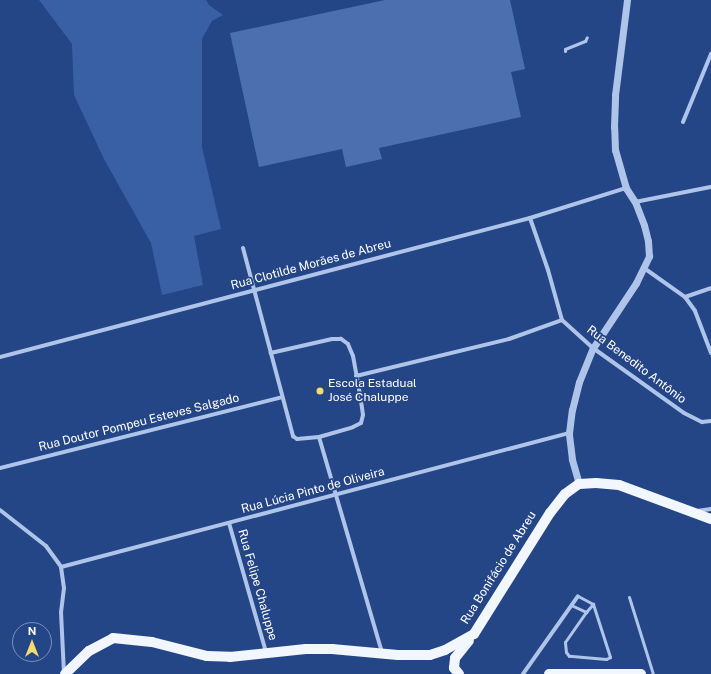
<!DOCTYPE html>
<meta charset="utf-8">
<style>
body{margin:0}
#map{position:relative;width:711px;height:674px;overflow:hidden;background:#244687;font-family:"Public Sans",sans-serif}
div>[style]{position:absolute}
.green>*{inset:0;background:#395fa4}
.building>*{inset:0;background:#4c70af}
.service>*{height:3px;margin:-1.5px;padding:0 1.5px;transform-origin:1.5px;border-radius:1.5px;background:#afc4e9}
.minor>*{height:4px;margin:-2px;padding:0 2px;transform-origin:2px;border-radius:2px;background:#afc4e9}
.tertiary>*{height:7px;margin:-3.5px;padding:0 3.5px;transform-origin:3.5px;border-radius:3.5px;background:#afc4e9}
.primary>*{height:10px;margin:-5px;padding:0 5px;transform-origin:5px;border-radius:5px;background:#f2f6fe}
.dots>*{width:11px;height:11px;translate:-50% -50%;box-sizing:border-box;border:2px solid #244687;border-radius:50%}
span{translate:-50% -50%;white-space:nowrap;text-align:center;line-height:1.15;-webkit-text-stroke:3.5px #244687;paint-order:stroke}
.street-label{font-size:12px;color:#fff}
.poi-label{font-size:12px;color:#fff}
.left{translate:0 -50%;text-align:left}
.north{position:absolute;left:12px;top:622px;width:40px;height:40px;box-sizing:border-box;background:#244687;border:1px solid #7c90b7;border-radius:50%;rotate:0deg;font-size:11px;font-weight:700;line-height:16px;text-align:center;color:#fff}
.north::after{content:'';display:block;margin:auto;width:14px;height:18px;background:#f3da73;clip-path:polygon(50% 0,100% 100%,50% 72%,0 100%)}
</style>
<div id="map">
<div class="green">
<i style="clip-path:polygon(39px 0,206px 0,209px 5px,223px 15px,212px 21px,202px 39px,202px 147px,221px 229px,194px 236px,203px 285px,162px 295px,151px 243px,104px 159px,74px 95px,72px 44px)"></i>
</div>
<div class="building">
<i style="clip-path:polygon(385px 0,510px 0,525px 69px,511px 72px,521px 117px,379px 148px,382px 159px,346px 167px,342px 149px,259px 167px,230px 33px)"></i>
</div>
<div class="service">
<i style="left:565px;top:51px;width:2px;rotate:-90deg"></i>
<i style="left:565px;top:49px;width:22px;rotate:-22deg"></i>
<i style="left:585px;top:41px;width:4px;rotate:-63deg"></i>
<i style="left:578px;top:596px;width:17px;rotate:28deg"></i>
<i style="left:593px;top:604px;width:56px;rotate:72.2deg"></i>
<i style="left:610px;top:657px;width:4px;rotate:153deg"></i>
<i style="left:606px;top:659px;width:37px;rotate:-175deg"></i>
<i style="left:569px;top:656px;width:5px;rotate:-127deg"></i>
<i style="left:566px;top:652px;width:10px;rotate:-96deg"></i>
<i style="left:565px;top:642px;width:37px;rotate:-55deg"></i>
<i style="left:586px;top:612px;width:11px;rotate:-49deg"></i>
<i style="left:629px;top:597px;width:81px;rotate:72.7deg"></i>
<i style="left:571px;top:605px;width:17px;rotate:25deg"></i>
</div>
<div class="minor">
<i style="left:683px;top:122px;width:74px;rotate:-67.6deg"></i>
<i style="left:635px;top:202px;width:77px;rotate:-11.2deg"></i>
<i style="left:530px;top:218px;width:55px;rotate:70.9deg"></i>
<i style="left:548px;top:270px;width:52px;rotate:74.4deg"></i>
<i style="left:562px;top:320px;width:42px;rotate:42.1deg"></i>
<i style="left:593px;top:348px;width:112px;rotate:35.5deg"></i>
<i style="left:684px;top:413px;width:20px;rotate:27deg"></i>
<i style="left:702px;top:422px;width:9px;rotate:-6deg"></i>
<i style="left:243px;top:248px;width:195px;rotate:75.1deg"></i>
<i style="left:293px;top:436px;width:5px;rotate:37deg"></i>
<i style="left:297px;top:439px;width:22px;rotate:-5deg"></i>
<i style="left:319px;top:437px;width:35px;rotate:-16deg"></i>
<i style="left:353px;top:427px;width:9px;rotate:-27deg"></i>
<i style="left:361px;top:423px;width:8px;rotate:-76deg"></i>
<i style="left:363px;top:415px;width:15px;rotate:-98deg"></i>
<i style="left:361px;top:400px;width:45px;rotate:-100.3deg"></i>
<i style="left:353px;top:356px;width:13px;rotate:-113deg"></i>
<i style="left:348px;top:344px;width:9px;rotate:-144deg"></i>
<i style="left:341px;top:339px;width:9px;rotate:180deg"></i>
<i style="left:332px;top:339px;width:63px;rotate:167.1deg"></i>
<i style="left:644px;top:268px;width:50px;rotate:35.3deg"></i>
<i style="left:685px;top:297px;width:17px;rotate:54deg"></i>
<i style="left:695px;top:311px;width:45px;rotate:69.1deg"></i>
<i style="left:685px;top:297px;width:28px;rotate:-19deg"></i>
<i style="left:0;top:357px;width:548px;rotate:-14.7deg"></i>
<i style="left:530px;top:218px;width:101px;rotate:-17.4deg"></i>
<i style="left:356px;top:376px;width:157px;rotate:-13.6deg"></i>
<i style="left:509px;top:339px;width:56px;rotate:-19.7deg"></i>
<i style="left:319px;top:437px;width:225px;rotate:73.7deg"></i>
<i style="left:0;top:468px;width:291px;rotate:-14.1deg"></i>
<i style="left:0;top:510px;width:58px;rotate:38deg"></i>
<i style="left:46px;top:546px;width:26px;rotate:54deg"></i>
<i style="left:61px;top:567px;width:21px;rotate:82deg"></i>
<i style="left:64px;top:588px;width:24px;rotate:97deg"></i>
<i style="left:61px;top:612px;width:62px;rotate:87.2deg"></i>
<i style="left:697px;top:511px;width:14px;rotate:-8deg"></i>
<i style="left:229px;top:523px;width:134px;rotate:74deg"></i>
<i style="left:61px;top:567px;width:525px;rotate:-14.78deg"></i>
<i style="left:523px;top:674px;width:95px;rotate:-54.8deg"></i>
</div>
<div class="tertiary">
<i style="left:579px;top:484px;width:26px;rotate:-106deg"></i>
<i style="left:572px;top:459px;width:26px;rotate:-97deg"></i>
<i style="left:569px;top:433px;width:23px;rotate:-83deg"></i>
<i style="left:572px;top:410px;width:29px;rotate:-76deg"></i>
<i style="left:579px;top:382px;width:37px;rotate:-68deg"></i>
<i style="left:593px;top:348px;width:78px;rotate:-56.5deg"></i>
<i style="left:636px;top:283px;width:30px;rotate:-64deg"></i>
<i style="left:649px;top:256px;width:15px;rotate:-94deg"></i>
<i style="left:648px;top:241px;width:16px;rotate:-104deg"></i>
<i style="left:644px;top:225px;width:25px;rotate:-111deg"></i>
<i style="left:635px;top:202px;width:17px;rotate:-123deg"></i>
<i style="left:626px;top:188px;width:40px;rotate:-106deg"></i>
<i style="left:615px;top:150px;width:23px;rotate:-92deg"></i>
<i style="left:614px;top:127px;width:32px;rotate:-88deg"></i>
<i style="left:615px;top:95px;width:96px;rotate:-82.8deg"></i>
</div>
<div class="primary">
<i style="left:65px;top:674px;width:33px;rotate:-44deg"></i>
<i style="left:89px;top:651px;width:27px;rotate:-28deg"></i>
<i style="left:113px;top:638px;width:39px;rotate:6deg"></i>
<i style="left:152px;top:642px;width:57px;rotate:14.3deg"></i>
<i style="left:207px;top:656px;width:23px;rotate:2deg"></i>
<i style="left:230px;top:657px;width:76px;rotate:-6deg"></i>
<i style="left:306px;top:649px;width:26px"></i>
<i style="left:332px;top:649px;width:66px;rotate:5.2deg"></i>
<i style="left:398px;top:655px;width:32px"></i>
<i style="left:430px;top:655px;width:16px;rotate:-18deg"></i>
<i style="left:445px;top:650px;width:33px;rotate:-29deg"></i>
<i style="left:474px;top:634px;width:143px;rotate:-57.9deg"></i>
<i style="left:550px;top:513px;width:24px;rotate:-52deg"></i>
<i style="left:565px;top:494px;width:17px;rotate:-36deg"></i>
<i style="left:579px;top:484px;width:17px;rotate:-3deg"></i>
<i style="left:596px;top:483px;width:23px;rotate:5deg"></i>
<i style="left:619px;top:485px;width:98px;rotate:20.3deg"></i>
<i style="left:459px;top:674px;width:8px;rotate:-130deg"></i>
<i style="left:454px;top:668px;width:10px;rotate:-84deg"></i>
<i style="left:455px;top:658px;width:22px;rotate:-51deg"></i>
<i style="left:549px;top:674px;width:92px"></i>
</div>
<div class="dots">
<i style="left:320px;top:391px;background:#f3da73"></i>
</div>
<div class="street-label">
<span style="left:311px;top:265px;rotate:-15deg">Rua Clotilde Morães de Abreu</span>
<span style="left:636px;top:365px;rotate:37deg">Rua Benedito Antônio</span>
<span style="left:139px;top:423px;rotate:-14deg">Rua Doutor Pompeu Esteves Salgado</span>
<span style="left:313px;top:491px;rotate:-15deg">Rua Lúcia Pinto de Oliveira</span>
<span style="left:499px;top:568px;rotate:-58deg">Rua Bonifácio de Abreu</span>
<span style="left:257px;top:585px;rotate:74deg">Rua Felipe Chaluppe</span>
</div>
<div class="poi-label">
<span class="left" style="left:328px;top:391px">Escola Estadual<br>José Chaluppe</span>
</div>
<div class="north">N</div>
</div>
